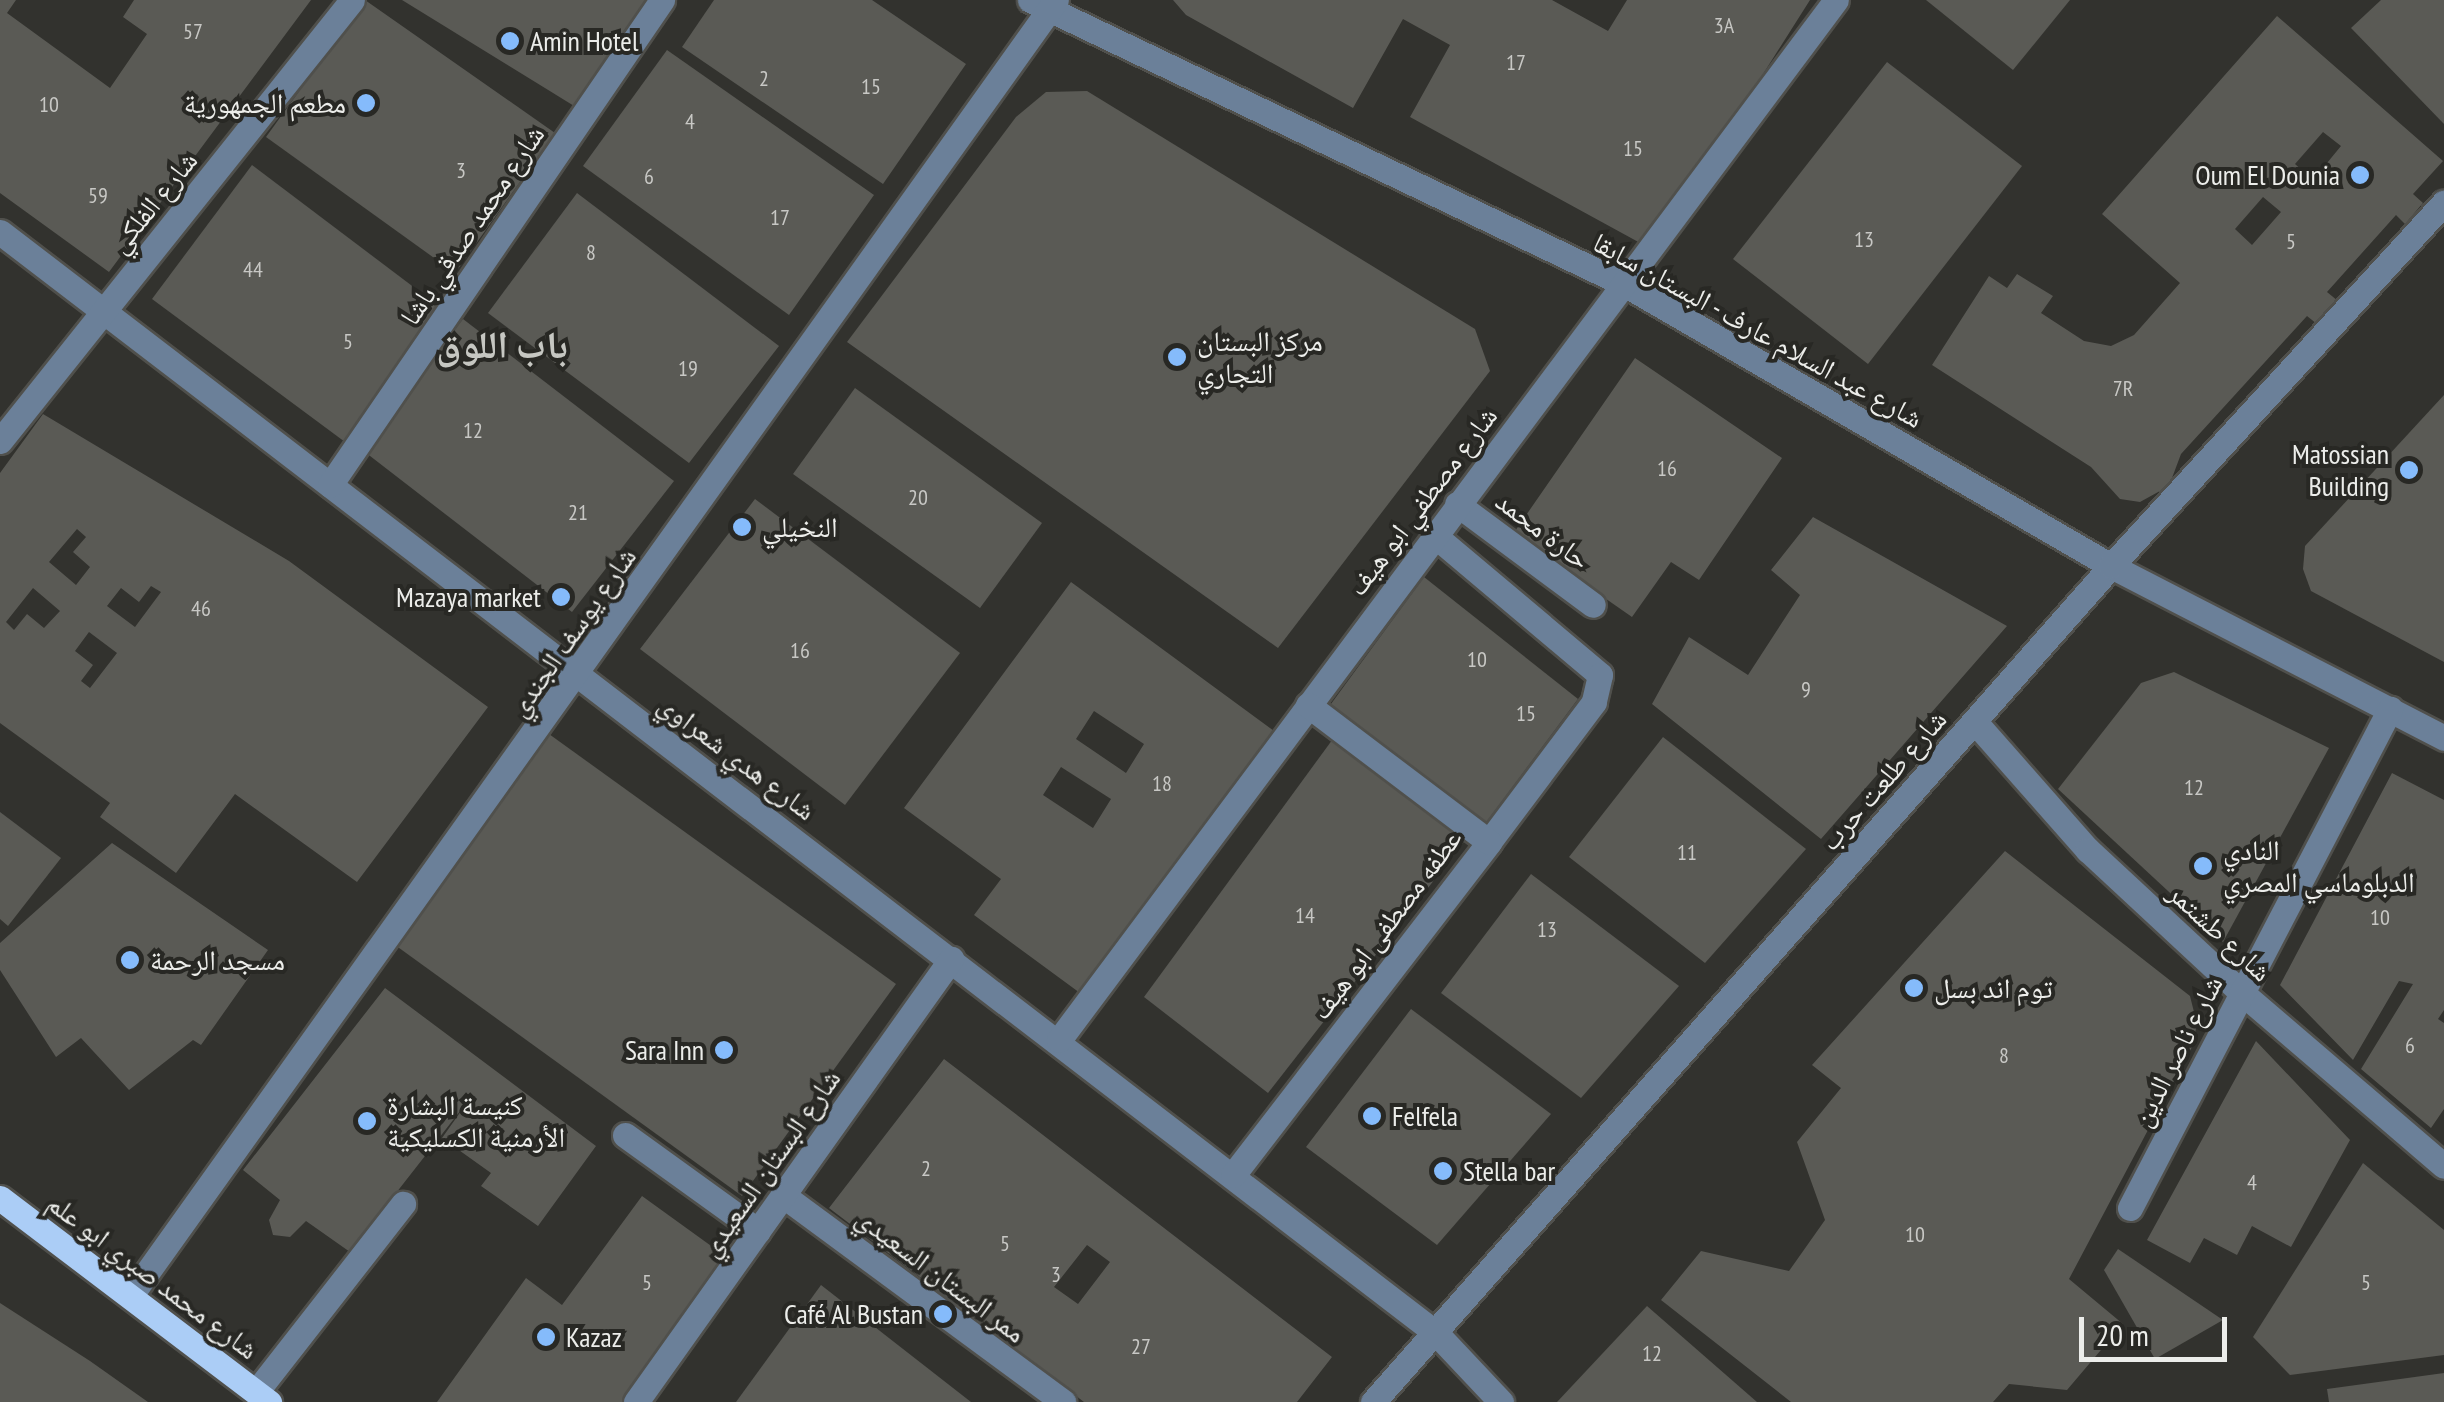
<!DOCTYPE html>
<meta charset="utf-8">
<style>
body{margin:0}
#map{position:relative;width:2444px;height:1402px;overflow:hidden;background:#32322e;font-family:"PT Sans Narrow","Noto Naskh Arabic",sans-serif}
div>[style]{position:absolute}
.building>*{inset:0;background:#5a5a55}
.roads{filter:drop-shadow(2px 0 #50504c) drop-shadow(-2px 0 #50504c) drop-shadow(0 2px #50504c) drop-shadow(0 -2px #50504c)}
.minor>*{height:25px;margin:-12.5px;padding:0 12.5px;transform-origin:12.5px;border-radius:12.5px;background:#6b8099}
.major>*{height:25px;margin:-12.5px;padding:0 12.5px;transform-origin:12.5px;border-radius:12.5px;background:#abcdf6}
.dots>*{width:28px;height:28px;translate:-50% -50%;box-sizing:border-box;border:5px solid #282824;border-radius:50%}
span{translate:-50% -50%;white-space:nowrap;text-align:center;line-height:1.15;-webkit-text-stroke:8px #282824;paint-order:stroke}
.number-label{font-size:22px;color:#c8c8c5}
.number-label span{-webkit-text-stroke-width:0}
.poi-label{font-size:28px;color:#ecedea}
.left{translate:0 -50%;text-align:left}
.right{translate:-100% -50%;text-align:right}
.street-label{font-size:28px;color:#ecedea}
.district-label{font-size:38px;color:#c6c7c2;font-weight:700}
.scale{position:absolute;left:2079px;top:1317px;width:148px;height:45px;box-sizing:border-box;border:5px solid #ecedea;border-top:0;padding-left:12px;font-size:30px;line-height:35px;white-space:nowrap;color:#ecedea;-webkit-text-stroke:8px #282824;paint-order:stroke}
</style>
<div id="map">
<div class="building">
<i style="clip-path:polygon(0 0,16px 0,7px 13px,110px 88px,147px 34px,123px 17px,134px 0,311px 0,109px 272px,0 193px)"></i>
<i style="clip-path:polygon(365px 0,555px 133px,455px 273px,266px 137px)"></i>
<i style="clip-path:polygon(402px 0,649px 0,579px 109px)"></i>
<i style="clip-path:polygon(714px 0,872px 0,966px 64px,883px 184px,682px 47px)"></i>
<i style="clip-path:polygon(1173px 0,1552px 0,1608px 31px,1627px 0,1810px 0,1739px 112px,1642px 244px,1410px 117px,1450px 45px,1403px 19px,1353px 108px,1186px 15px)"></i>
<i style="clip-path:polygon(1926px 0,2070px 0,2013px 70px)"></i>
<i style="clip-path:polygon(2381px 0,2444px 0,2444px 124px,2351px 28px)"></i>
<i style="clip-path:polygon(evenodd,2277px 16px,2443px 161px,2413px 194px,2423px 203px,2405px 224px,2396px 215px,2327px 292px,2338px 301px,2317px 324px,2307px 316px,2181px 454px,2169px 486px,2140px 502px,2120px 499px,2091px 467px,1932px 365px,1989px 276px,2007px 288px,2017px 274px,2053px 296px,2041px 313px,2084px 341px,2111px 346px,2134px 335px,2180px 283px,2102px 214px,2277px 16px,2323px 132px,2341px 146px,2313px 180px,2295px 164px,2323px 132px,2277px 16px,2263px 197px,2281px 212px,2252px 245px,2235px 229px,2263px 197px)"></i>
<i style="clip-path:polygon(667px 50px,874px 195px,789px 315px,583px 166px)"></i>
<i style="clip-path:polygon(1887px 62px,2022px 166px,1868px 364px,1733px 259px)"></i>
<i style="clip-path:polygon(1087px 91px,1475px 329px,1490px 371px,1278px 648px,847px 342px,1016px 117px,1046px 92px)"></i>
<i style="clip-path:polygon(252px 165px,444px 310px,345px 442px,152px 299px)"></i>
<i style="clip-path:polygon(577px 193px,779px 346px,689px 463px,488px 313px)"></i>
<i style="clip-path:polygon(463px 319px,674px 481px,572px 612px,361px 449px)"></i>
<i style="clip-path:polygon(1635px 358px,1782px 458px,1699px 580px,1671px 562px,1632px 617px,1513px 534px)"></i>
<i style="clip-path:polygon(855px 388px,1042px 523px,980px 608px,793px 474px)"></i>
<i style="clip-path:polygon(2444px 395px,2444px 662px,2311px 591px,2303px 569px,2305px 546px)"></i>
<i style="clip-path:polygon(evenodd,43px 414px,289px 561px,488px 707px,357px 882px,235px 794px,176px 873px,100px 817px,110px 803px,0 723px,0 473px,43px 414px,77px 529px,86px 537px,73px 552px,90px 567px,76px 585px,49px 562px,77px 529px,43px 414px,151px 586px,161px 592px,135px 627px,107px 606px,121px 588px,139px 602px,151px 586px,43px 414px,33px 588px,60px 611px,44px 628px,27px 614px,14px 630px,6px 622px,33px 588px,43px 414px,89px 632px,117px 653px,90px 688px,81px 681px,93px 665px,75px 651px,89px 632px)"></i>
<i style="clip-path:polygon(755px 499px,960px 653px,845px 805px,640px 649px)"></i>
<i style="clip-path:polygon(1813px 517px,2007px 626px,1821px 839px,1652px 704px,1689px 637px,1748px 675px,1800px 595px,1771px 570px)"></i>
<i style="clip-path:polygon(1424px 577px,1578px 699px,1485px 824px,1328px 708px)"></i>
<i style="clip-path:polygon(evenodd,1071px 582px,1274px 731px,1080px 993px,974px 915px,1001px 879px,904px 808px,1071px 582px,1094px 711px,1144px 744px,1126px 773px,1076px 739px,1094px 711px,1071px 582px,1061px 767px,1111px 799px,1093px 828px,1043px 795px,1061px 767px)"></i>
<i style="clip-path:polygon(2174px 672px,2329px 748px,2223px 942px,2058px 789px,2141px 683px)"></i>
<i style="clip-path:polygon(1338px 732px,1470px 834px,1268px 1093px,1144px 997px)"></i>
<i style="clip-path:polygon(549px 734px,896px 984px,742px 1196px,395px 945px)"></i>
<i style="clip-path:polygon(1663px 737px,1806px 849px,1705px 963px,1569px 857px)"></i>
<i style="clip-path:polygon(2392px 773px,2444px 800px,2444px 1010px,2438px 1019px,2444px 1023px,2444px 1109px,2431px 1128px,2361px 1069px,2413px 984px,2399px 981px,2353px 1060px,2280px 985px)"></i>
<i style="clip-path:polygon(0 812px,61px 858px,8px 926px,0 919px)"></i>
<i style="clip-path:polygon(112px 843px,268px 950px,201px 1045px,193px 1040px,129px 1090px,81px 1038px,56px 1057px,0 970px,0 943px)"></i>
<i style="clip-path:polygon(2005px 851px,2190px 996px,2197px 1024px,2192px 1047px,2069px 1279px,2123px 1324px,2067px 1390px,2009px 1384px,1993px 1402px,1791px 1402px,1661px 1300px,1701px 1251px,1789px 1271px,1825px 1220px,1797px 1142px,1841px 1088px,1812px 1065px)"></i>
<i style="clip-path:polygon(1531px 874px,1679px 986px,1581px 1098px,1441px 993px)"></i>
<i style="clip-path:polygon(385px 988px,596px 1146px,538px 1226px,481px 1186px,491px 1173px,442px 1138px,471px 1097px,350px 1252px,306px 1221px,290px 1237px,273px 1235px,269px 1220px,280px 1200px,243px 1170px)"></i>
<i style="clip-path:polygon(1411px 1009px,1551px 1114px,1437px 1245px,1306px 1147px)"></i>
<i style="clip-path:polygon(2256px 1041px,2350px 1140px,2291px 1247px,2252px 1226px,2237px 1255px,2204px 1238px,2190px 1263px,2147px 1240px)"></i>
<i style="clip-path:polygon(evenodd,944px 1059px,1332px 1357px,1297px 1402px,1084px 1402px,829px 1208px,944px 1059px,1087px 1245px,1110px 1262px,1078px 1304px,1054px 1287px,1087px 1245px)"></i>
<i style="clip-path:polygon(2363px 1163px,2444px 1230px,2444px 1355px,2290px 1375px,2253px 1337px)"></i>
<i style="clip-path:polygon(642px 1196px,732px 1261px,629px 1402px,437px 1402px,526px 1278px,562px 1305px)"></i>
<i style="clip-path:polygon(2118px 1249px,2223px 1320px,2155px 1359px,2104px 1270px)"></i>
<i style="clip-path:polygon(821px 1285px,971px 1402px,736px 1402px)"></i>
<i style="clip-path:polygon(0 1303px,90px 1361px,148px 1402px,0 1402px)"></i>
<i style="clip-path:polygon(1647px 1306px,1757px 1402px,1557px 1402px)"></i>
<i style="clip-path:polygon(2444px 1373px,2444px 1402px,2329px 1402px,2327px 1389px)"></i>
</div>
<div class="roads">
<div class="minor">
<i style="left:1030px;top:0;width:658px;rotate:25.55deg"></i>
<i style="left:1624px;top:284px;width:563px;rotate:30.07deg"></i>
<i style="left:2111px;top:566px;width:375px;rotate:27.3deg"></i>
<i style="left:0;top:232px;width:1810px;rotate:37.48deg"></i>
<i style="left:1436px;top:1333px;width:95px;rotate:46.7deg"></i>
<i style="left:0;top:441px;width:564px;rotate:-51.4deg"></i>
<i style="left:330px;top:485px;width:588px;rotate:-55.61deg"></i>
<i style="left:1457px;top:504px;width:169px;rotate:36.6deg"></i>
<i style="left:1434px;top:535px;width:217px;rotate:40.1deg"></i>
<i style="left:1600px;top:675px;width:28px;rotate:103deg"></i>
<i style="left:1594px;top:702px;width:175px;rotate:126.9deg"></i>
<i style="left:1975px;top:722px;width:171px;rotate:48.6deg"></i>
<i style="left:2088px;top:850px;width:209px;rotate:42.9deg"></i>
<i style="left:2241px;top:992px;width:267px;rotate:40.6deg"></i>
<i style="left:1059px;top:1040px;width:1298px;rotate:-53.24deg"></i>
<i style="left:625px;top:1135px;width:164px;rotate:35.8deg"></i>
<i style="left:1233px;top:1175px;width:420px;rotate:-52.4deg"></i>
<i style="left:1489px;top:842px;width:227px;rotate:-142.9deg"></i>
<i style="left:784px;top:1196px;width:347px;rotate:36.4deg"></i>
<i style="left:2130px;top:1208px;width:563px;rotate:-62.48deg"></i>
<i style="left:131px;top:1295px;width:1591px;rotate:-54.46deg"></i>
<i style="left:256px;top:1392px;width:239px;rotate:-52deg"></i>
<i style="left:636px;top:1402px;width:544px;rotate:-54.58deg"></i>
<i style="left:1373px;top:1402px;width:1115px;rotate:-48.56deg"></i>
<i style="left:2111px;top:566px;width:493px;rotate:-47.5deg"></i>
</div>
<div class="major">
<i style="left:0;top:1198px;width:338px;rotate:37.2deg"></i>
</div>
</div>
<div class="dots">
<i style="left:510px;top:41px;background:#85bbfb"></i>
<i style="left:366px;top:103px;background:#85bbfb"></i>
<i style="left:2360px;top:175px;background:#85bbfb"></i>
<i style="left:1177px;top:357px;background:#85bbfb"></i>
<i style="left:2409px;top:470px;background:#85bbfb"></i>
<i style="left:742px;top:527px;background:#85bbfb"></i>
<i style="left:561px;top:597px;background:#85bbfb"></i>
<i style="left:2203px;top:866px;background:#85bbfb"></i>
<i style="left:130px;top:960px;background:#85bbfb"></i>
<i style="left:1914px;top:988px;background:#85bbfb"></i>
<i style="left:724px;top:1050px;background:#85bbfb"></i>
<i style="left:1372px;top:1116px;background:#85bbfb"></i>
<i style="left:367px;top:1121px;background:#85bbfb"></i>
<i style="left:1443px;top:1171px;background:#85bbfb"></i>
<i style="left:943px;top:1314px;background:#85bbfb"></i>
<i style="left:546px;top:1337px;background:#85bbfb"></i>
</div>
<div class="number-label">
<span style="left:1724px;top:26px">3A</span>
<span style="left:193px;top:32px">57</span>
<span style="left:1516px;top:63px">17</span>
<span style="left:764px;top:79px">2</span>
<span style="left:871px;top:87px">15</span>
<span style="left:49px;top:105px">10</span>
<span style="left:690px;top:122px">4</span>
<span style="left:1633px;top:149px">15</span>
<span style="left:461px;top:171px">3</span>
<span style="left:649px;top:177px">6</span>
<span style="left:98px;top:196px">59</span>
<span style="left:780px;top:218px">17</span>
<span style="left:1864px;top:240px">13</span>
<span style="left:2291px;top:242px">5</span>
<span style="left:591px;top:253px">8</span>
<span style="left:253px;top:270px">44</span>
<span style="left:348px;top:342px">5</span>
<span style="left:688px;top:369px">19</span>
<span style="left:2123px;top:389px">7R</span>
<span style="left:473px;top:431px">12</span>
<span style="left:1667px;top:469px">16</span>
<span style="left:918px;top:498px">20</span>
<span style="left:578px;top:513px">21</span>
<span style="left:201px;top:609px">46</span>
<span style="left:800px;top:651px">16</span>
<span style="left:1477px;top:660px">10</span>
<span style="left:1806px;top:690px">9</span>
<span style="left:1526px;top:714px">15</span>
<span style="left:1162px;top:784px">18</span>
<span style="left:2194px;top:788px">12</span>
<span style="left:1687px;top:853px">11</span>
<span style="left:1305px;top:916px">14</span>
<span style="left:2380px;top:918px">10</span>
<span style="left:1547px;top:930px">13</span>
<span style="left:2410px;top:1046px">6</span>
<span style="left:2004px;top:1056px">8</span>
<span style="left:926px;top:1169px">2</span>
<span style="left:2252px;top:1183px">4</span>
<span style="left:1915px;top:1235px">10</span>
<span style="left:1005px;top:1244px">5</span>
<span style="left:1056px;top:1275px">3</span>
<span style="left:647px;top:1283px">5</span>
<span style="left:2366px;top:1283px">5</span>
<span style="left:1141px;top:1347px">27</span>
<span style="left:1652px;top:1354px">12</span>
</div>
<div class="poi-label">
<span class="left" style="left:530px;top:41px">Amin Hotel</span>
<span class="right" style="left:346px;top:103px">مطعم الجمهورية</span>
<span class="right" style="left:2340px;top:175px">Oum El Dounia</span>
<span class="left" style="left:1197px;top:357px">مركز البستان<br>التجاري</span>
<span class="right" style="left:2389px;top:470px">Matossian<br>Building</span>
<span class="left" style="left:762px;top:527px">النخيلي</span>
<span class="right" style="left:541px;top:597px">Mazaya market</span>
<span class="left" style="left:2223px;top:866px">النادي<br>الدبلوماسي المصري</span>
<span class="left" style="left:150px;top:960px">مسجد الرحمة</span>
<span class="left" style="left:1934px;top:988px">توم اند بسل</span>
<span class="right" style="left:704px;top:1050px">Sara Inn</span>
<span class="left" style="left:387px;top:1121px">كنيسة البشارة<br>الأرمنية الكسليكية</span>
<span class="left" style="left:1392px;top:1116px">Felfela</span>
<span class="left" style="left:1463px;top:1171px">Stella bar</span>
<span class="right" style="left:923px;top:1314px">Café Al Bustan</span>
<span class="left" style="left:566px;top:1337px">Kazaz</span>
</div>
<div class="street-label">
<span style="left:153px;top:202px;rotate:-51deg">شارع الفلكي</span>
<span style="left:472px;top:225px;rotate:-56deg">شارع محمد صدقي باشا</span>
<span style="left:1758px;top:330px;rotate:29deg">شارع عبد السلام عارف - البستان سابقا</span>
<span style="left:1422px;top:501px;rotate:-53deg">شارع مصطفي ابو هيف</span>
<span style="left:1543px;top:530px;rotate:37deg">حارة محمد</span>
<span style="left:572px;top:632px;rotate:-55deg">شارع يوسف الجندي</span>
<span style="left:737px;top:757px;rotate:37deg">شارع هدي شعراوي</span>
<span style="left:1883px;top:780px;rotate:-49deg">شارع طلعت حرب</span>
<span style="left:1386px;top:924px;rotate:-53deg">عطفه مصطفى ابو هيف</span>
<span style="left:2220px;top:932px;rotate:43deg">شارع طشتمر</span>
<span style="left:2177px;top:1051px;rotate:-63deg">شارع ناصر الدين</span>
<span style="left:770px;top:1163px;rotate:-55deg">شارع البستان السعيدي</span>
<span style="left:941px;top:1275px;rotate:37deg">ممر البستان السعيدي</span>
<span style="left:153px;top:1276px;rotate:37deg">شارع محمد صبري ابو علم</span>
</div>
<div class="district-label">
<span style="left:502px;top:344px">باب اللوق</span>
</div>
<div class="scale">20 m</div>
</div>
